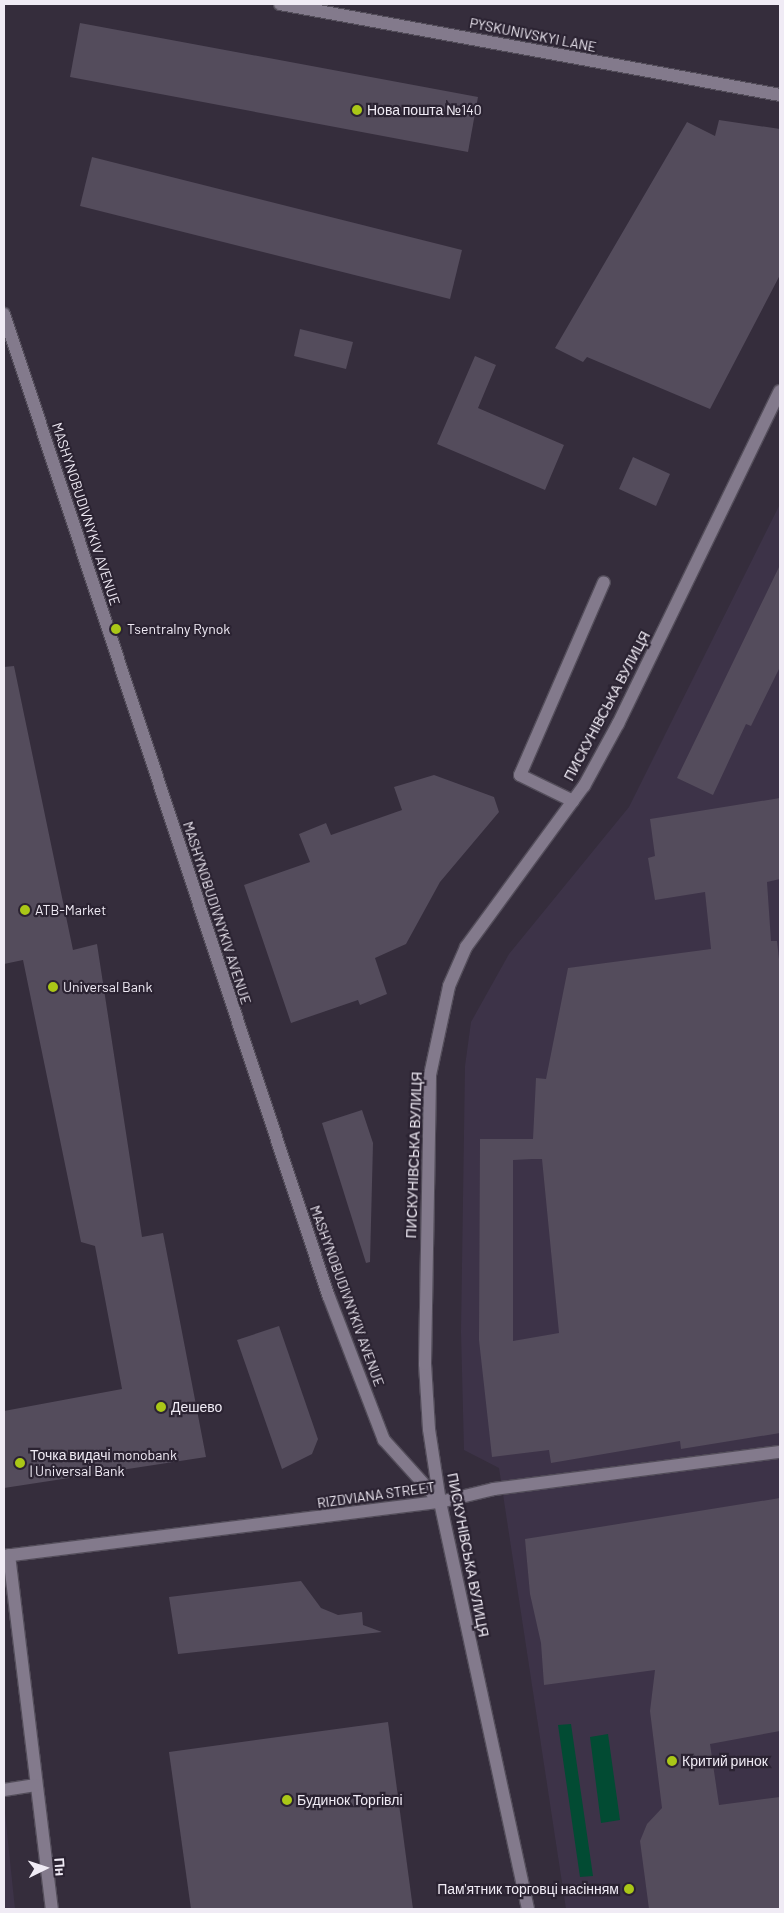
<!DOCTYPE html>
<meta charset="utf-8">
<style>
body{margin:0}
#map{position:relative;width:784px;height:1913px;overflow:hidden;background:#352d3c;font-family:Barlow,sans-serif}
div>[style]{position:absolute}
.built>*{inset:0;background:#3d3348}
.green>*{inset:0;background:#024b33}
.building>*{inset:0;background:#544c5c}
.roads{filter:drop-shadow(1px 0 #534d5a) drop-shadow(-1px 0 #534d5a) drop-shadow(0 1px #534d5a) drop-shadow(0 -1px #534d5a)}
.minor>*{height:12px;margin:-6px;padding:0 6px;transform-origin:6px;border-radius:6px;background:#837a8c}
.dots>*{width:14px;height:14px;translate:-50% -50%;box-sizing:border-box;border:2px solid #2b2332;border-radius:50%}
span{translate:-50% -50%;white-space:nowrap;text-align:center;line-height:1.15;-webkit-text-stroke:4.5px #2b2332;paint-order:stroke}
.street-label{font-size:14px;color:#f0ebf5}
.poi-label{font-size:14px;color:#f0ebf5}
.left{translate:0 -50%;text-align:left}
.right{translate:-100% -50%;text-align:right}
.frame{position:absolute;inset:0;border:5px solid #f0ebf5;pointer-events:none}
.north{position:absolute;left:20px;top:1843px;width:50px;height:50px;-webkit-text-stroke:4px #2b2332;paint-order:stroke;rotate:86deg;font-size:14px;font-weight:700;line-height:20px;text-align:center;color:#f0ebf5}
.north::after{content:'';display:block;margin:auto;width:18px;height:22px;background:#f0ebf5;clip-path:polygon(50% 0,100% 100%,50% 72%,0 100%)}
</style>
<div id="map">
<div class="built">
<i style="clip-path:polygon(780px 504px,780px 1909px,566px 1909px,499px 1468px,464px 1450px,461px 1332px,465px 1066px,471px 1022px,509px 954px,629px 807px)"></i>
<i style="clip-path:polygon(4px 1803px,15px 1909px,4px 1909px)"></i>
</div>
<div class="green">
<i style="clip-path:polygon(571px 1724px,593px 1876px,580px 1877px,558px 1725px)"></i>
<i style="clip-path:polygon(608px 1734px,620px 1820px,601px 1823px,590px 1737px)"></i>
</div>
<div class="building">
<i style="clip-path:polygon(80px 23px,478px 97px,468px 152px,70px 77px)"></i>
<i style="clip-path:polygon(719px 120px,780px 129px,780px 275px,710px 409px,587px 357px,583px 362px,555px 348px,687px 122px,715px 136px)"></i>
<i style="clip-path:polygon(92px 157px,462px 250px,450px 299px,80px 206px)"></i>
<i style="clip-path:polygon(300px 329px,353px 342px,346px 369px,294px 356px)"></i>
<i style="clip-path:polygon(475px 356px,496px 365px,478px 408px,564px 445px,545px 490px,437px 444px)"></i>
<i style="clip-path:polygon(633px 457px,670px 474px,656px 506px,619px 489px)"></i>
<i style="clip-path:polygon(780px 565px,780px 667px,751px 726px,746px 724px,713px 795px,677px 778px)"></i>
<i style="clip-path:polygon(14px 666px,73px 950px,97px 944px,142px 1237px,163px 1233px,206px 1457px,4px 1488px,4px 1411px,122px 1389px,95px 1246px,81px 1242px,23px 960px,4px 964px,4px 667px)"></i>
<i style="clip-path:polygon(434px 775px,494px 797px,499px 812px,440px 882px,406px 944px,375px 958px,387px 994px,360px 1005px,358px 1000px,291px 1023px,244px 885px,310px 862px,299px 834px,326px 823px,331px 835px,402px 810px,394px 787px)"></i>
<i style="clip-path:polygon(evenodd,780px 798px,780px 879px,767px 882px,771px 941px,777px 941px,780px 968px,780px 1433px,681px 1449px,680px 1441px,551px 1463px,549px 1450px,492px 1457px,479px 1340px,480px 1139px,533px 1139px,536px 1078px,546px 1079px,568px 968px,711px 949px,705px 892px,655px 900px,648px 858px,655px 856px,650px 819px,780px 798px,532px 1159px,542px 1159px,559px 1333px,513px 1341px,513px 1160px,532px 1159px)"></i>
<i style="clip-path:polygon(362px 1110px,373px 1143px,370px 1262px,366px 1263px,322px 1123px)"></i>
<i style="clip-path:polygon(279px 1326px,318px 1439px,312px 1454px,282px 1469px,237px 1340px)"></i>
<i style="clip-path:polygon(780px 1498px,780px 1731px,710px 1744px,719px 1805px,780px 1797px,780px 1909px,649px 1909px,640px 1841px,647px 1824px,662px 1808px,650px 1711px,655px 1670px,544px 1685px,541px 1643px,530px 1594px,525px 1539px)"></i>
<i style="clip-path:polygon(301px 1581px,321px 1608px,338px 1615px,362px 1612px,363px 1625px,382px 1632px,178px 1654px,169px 1597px)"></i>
<i style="clip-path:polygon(388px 1722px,413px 1909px,191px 1909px,169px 1752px)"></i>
</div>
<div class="roads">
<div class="minor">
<i style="left:280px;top:4px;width:508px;rotate:10.31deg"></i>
<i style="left:4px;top:314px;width:1035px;rotate:71.71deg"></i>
<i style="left:329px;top:1297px;width:153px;rotate:69deg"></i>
<i style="left:384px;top:1440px;width:84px;rotate:47.9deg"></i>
<i style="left:573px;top:801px;width:59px;rotate:-153.9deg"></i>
<i style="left:520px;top:775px;width:210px;rotate:-66.5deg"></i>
<i style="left:9px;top:1555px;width:357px;rotate:83.1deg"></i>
<i style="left:4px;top:1556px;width:439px;rotate:-7.1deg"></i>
<i style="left:440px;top:1502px;width:56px;rotate:-13.5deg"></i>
<i style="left:494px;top:1489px;width:288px;rotate:-7.4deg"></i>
<i style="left:4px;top:1790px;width:32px;rotate:-9deg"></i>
<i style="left:528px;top:1909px;width:416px;rotate:-102.2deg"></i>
<i style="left:440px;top:1502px;width:74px;rotate:-98.6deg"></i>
<i style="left:429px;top:1429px;width:65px;rotate:-93.5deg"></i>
<i style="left:425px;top:1364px;width:289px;rotate:-89deg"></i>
<i style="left:430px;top:1075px;width:91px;rotate:-77.9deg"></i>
<i style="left:449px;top:986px;width:43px;rotate:-66.4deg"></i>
<i style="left:466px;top:947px;width:200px;rotate:-53.8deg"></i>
<i style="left:584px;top:786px;width:71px;rotate:-61.3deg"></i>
<i style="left:618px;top:724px;width:370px;rotate:-64.1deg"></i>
</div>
</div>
<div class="dots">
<i style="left:357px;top:110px;background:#aac717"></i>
<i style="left:116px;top:629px;background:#aac717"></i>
<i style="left:25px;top:910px;background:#aac717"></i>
<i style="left:53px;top:987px;background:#aac717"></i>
<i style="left:161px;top:1407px;background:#aac717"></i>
<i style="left:20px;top:1463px;background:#aac717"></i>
<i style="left:672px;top:1761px;background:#aac717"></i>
<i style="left:287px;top:1800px;background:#aac717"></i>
<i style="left:629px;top:1889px;background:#aac717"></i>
</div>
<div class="street-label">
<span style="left:533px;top:35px;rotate:11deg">PYSKUNIVSKYI LANE</span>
<span style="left:86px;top:514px;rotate:72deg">MASHYNOBUDIVNYKIV AVENUE</span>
<span style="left:607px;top:706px;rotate:-62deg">ПИСКУНІВСЬКА ВУЛИЦЯ</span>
<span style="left:217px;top:913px;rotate:72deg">MASHYNOBUDIVNYKIV AVENUE</span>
<span style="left:414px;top:1155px;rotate:-88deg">ПИСКУНІВСЬКА ВУЛИЦЯ</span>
<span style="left:347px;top:1296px;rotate:70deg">MASHYNOBUDIVNYKIV AVENUE</span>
<span style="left:376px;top:1495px;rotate:-8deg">RIZDVIANA STREET</span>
<span style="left:468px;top:1555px;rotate:79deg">ПИСКУНІВСЬКА ВУЛИЦЯ</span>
</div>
<div class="poi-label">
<span class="left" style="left:367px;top:110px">Нова пошта №140</span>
<span class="left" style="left:127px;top:629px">Tsentralny Rynok</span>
<span class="left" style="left:35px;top:910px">ATB-Market</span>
<span class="left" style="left:63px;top:987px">Universal Bank</span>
<span class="left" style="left:171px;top:1407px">Дешево</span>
<span class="left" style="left:30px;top:1463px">Точка видачі monobank<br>| Universal Bank</span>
<span class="left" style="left:682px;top:1761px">Критий ринок</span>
<span class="left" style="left:297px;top:1800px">Будинок Торгівлі</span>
<span class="right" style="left:619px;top:1889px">Пам'ятник торговці насінням</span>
</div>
<div class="frame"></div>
<div class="north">Пн</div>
</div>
